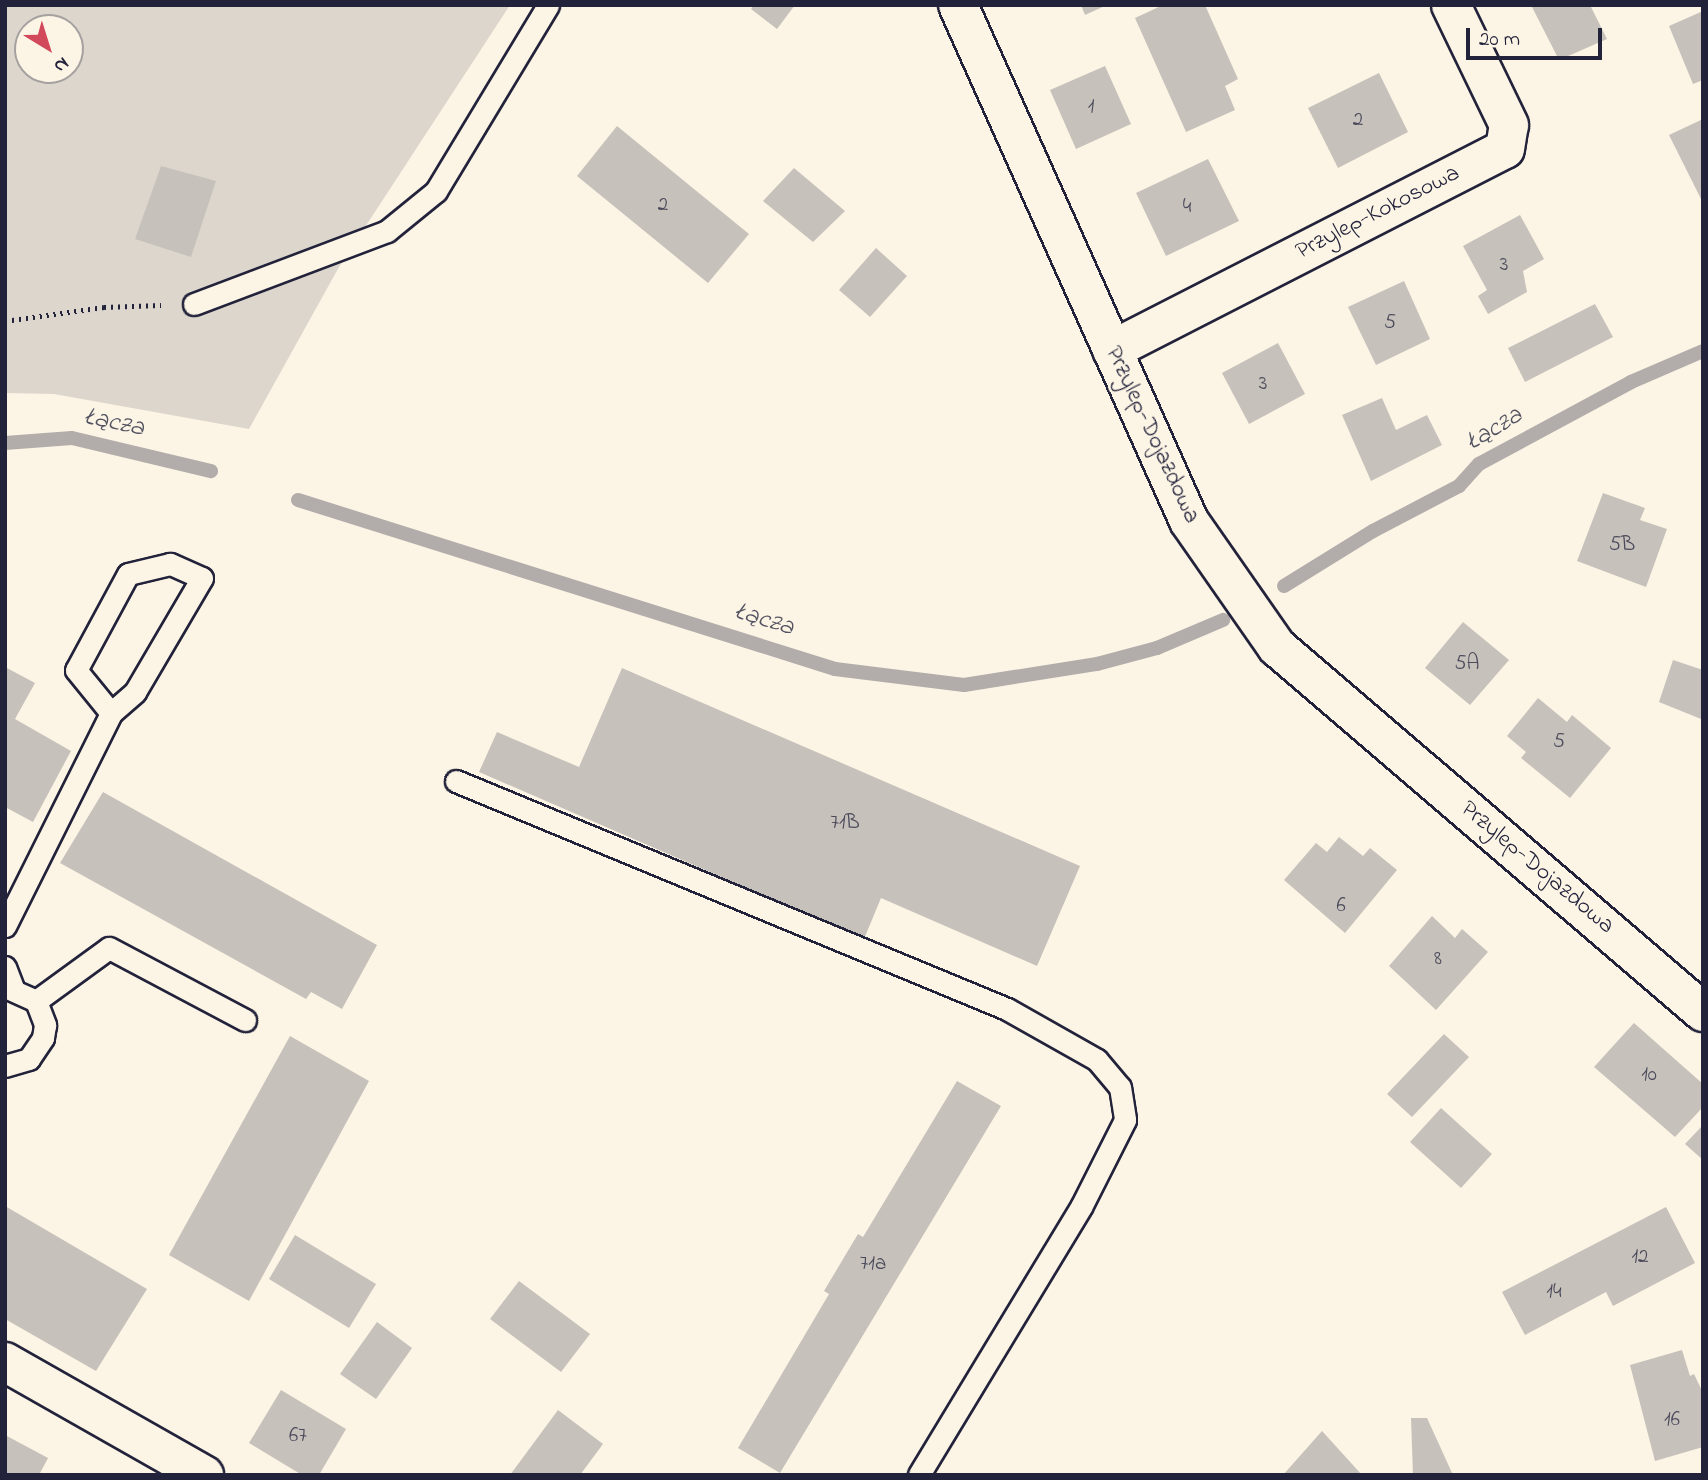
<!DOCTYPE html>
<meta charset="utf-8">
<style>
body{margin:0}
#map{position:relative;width:1708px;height:1480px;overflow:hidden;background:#fcf5e5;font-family:"Indie Flower",sans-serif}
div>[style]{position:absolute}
.green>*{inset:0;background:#dcd6cc}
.stream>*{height:14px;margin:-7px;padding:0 7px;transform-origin:7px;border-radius:7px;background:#b2adab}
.building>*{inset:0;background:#c6c1bb}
.path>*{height:4.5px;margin-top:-2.25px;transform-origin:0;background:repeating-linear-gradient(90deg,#22223b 0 2px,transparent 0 7px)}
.roads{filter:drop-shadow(2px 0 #22223b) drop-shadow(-2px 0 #22223b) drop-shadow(0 2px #22223b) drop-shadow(0 -2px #22223b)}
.service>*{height:21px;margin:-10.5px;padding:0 10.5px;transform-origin:10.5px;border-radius:10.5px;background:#fcf5e5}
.minor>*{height:38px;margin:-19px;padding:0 19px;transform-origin:19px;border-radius:19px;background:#fcf5e5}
.secondary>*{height:38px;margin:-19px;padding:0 19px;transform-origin:19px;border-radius:19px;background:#fcf5e5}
span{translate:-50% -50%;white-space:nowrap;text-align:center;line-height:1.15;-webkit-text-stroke:5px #fcf5e5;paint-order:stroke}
.number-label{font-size:21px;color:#4b4a5b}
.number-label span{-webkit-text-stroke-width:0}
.street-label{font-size:24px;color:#22223b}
.water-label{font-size:26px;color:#545362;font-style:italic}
.frame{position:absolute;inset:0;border:7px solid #22223b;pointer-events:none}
.north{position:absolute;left:14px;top:14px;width:70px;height:70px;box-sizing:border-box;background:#fcf5e5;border:2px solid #a5a1a1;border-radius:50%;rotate:142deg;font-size:19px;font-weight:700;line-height:28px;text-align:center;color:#22223b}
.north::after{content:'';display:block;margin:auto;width:24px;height:32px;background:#d1495b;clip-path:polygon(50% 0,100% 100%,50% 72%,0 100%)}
.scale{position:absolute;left:1466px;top:28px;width:136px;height:32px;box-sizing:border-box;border:4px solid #22223b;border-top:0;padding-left:9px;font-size:21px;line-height:24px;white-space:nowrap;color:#22223b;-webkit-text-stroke:5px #fcf5e5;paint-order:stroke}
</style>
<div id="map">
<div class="green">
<i style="clip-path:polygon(evenodd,5px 5px,510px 5px,339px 267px,249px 429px,54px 394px,5px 393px,5px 5px,28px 28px,70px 28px,70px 70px,28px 70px,28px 28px)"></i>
</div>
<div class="stream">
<i style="left:5px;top:443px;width:67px;rotate:-4.3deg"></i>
<i style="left:72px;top:438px;width:143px;rotate:13.4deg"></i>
<i style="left:298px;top:500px;width:563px;rotate:17.47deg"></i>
<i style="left:835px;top:669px;width:130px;rotate:7.1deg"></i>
<i style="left:964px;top:685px;width:135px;rotate:-9deg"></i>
<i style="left:1097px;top:664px;width:62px;rotate:-14.9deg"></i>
<i style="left:1157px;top:648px;width:72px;rotate:-23deg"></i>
<i style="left:1284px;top:586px;width:105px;rotate:-31.7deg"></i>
<i style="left:1373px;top:531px;width:97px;rotate:-27.6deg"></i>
<i style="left:1459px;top:486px;width:30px;rotate:-48deg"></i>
<i style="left:1479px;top:464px;width:173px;rotate:-28.3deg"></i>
<i style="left:1631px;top:382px;width:78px;rotate:-23.3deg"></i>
</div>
<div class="building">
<i style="clip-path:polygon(754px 5px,795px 5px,777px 29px,751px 9px)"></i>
<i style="clip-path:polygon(1081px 5px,1107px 5px,1085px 15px)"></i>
<i style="clip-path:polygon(1163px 5px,1205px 5px,1238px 79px,1225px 86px,1235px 110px,1186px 132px,1135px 18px)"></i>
<i style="clip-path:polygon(1531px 5px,1590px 5px,1607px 39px,1559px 60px)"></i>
<i style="clip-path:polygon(1703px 11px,1703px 80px,1693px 84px,1669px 26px)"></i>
<i style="clip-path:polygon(1105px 66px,1131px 124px,1076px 149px,1050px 90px)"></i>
<i style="clip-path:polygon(1379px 73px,1408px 132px,1338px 168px,1308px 108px)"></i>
<i style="clip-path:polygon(1703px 119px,1703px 203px,1669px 135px)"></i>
<i style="clip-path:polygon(617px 126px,749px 234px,708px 283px,577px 176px)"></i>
<i style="clip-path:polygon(1208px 159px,1239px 221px,1166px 256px,1136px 193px)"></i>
<i style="clip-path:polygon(161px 166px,216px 181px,191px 257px,135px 239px)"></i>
<i style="clip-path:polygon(794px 168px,845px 211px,813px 242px,763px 201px)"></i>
<i style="clip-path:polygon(1520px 215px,1544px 259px,1523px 271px,1527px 292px,1488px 314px,1478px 296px,1487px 290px,1463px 246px)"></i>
<i style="clip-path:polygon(876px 248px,907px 276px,870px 317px,839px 290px)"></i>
<i style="clip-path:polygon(1404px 281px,1430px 339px,1376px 365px,1348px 307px)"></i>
<i style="clip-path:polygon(1595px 304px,1613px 337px,1525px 382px,1508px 348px)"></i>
<i style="clip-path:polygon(1278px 343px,1305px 394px,1249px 424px,1222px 373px)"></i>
<i style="clip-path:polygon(1382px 398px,1396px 430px,1427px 415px,1442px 445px,1371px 481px,1342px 415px)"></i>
<i style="clip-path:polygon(1603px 493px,1645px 508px,1640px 520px,1667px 529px,1646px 587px,1577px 561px)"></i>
<i style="clip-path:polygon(1463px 622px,1509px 660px,1470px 705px,1425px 668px)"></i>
<i style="clip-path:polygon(1673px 660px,1703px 670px,1701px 719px,1659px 702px)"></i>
<i style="clip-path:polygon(5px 667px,35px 683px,15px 719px,71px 751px,33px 822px,5px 807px)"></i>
<i style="clip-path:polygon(622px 668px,1080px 866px,1037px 966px,881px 898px,864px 939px,479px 772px,497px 732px,579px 767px)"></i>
<i style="clip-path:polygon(1538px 698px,1567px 722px,1572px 715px,1611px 748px,1570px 798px,1521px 758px,1526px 752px,1507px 736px)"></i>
<i style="clip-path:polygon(103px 792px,377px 945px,342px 1009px,311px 992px,306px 999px,60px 863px)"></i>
<i style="clip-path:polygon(1339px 837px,1363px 856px,1370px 848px,1397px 870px,1345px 933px,1284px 880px,1316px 843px,1327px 852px)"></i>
<i style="clip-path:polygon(1432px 916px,1455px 938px,1462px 929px,1488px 952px,1436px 1010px,1389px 966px)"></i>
<i style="clip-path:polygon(1634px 1023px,1703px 1084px,1703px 1107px,1675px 1137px,1594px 1067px)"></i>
<i style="clip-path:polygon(1444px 1034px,1469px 1057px,1412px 1117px,1387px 1094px)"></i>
<i style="clip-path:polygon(290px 1036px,369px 1081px,249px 1301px,169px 1255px)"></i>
<i style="clip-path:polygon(957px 1081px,1001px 1106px,780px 1473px,738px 1448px,829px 1294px,824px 1291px,858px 1234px,863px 1237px)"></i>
<i style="clip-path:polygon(1441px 1108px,1492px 1154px,1461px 1188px,1410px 1142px)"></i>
<i style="clip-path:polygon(1703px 1125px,1703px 1160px,1685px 1144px)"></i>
<i style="clip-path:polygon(5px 1206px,147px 1289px,96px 1371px,5px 1319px)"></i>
<i style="clip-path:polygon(1666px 1207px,1695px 1263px,1613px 1306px,1606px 1292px,1525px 1335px,1502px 1292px)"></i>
<i style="clip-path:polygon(295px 1235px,376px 1284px,349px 1328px,269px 1279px)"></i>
<i style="clip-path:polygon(519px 1281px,590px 1334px,561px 1372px,490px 1319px)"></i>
<i style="clip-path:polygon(377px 1322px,412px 1348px,376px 1399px,340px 1374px)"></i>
<i style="clip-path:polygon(1682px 1350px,1690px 1376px,1694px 1374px,1703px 1393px,1703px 1447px,1655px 1461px,1630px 1365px)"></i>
<i style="clip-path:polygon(281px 1390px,346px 1429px,319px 1475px,302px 1475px,249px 1443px)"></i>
<i style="clip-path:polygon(558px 1410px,603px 1444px,580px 1475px,510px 1475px)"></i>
<i style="clip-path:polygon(1411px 1418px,1427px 1418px,1453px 1475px,1413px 1475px)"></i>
<i style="clip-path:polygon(1322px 1431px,1362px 1475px,1283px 1475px)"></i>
<i style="clip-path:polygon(5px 1435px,48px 1458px,39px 1475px,5px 1475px)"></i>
</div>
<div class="path">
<i style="left:5px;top:321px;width:100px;rotate:-8deg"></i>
<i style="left:104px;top:307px;width:57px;rotate:-2deg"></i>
</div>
<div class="roads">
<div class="service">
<i style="left:194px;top:304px;width:206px;rotate:-20.7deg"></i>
<i style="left:387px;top:231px;width:63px;rotate:-39.2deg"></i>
<i style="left:436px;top:191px;width:217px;rotate:-58.9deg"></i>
<i style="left:456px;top:781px;width:596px;rotate:22.48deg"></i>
<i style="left:1007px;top:1009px;width:103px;rotate:29.5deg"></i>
<i style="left:1097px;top:1060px;width:35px;rotate:50deg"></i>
<i style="left:1120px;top:1087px;width:33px;rotate:81deg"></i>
<i style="left:1125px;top:1120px;width:97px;rotate:116.8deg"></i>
<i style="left:1081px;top:1207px;width:313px;rotate:121.2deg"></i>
<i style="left:5px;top:926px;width:238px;rotate:-63.5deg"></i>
<i style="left:111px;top:713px;width:32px;rotate:-41deg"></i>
<i style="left:135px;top:692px;width:132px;rotate:-59.6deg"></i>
<i style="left:202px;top:578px;width:35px;rotate:-156deg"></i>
<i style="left:170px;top:564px;width:43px;rotate:166.6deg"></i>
<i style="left:128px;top:574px;width:109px;rotate:118.4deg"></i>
<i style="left:76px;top:670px;width:55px;rotate:50.9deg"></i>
<i style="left:5px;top:967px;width:22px;rotate:69deg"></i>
<i style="left:5px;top:987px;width:34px;rotate:24deg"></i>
<i style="left:36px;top:1001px;width:26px;rotate:69deg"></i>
<i style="left:45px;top:1025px;width:13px;rotate:99deg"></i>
<i style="left:43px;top:1038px;width:25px;rotate:124deg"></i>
<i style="left:29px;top:1059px;width:25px;rotate:164deg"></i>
<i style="left:36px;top:1001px;width:90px;rotate:-36deg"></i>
<i style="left:109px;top:948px;width:154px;rotate:27.9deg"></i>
</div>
<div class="minor">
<i style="left:958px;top:5px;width:565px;rotate:65.88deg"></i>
<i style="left:1189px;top:521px;width:154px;rotate:55.1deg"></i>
<i style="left:1277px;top:647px;width:561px;rotate:40.59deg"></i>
<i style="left:1112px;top:350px;width:441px;rotate:-27.1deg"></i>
<i style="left:1505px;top:149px;width:24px;rotate:-81deg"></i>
<i style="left:1509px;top:125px;width:133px;rotate:-115.8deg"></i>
</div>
<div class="secondary">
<i style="left:5px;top:1362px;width:229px;rotate:29.6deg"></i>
</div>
</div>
<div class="number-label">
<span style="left:1091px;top:107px">1</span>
<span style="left:1358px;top:120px">2</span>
<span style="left:663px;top:205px">2</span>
<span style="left:1187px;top:207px">4</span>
<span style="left:1504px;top:265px">3</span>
<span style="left:1390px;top:323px">5</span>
<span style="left:1263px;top:384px">3</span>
<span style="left:1622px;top:545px">5B</span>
<span style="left:1467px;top:664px">5A</span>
<span style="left:1559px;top:742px">5</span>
<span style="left:845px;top:823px">71B</span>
<span style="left:1341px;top:906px">6</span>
<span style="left:1438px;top:959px">8</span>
<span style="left:1649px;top:1075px">10</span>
<span style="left:1640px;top:1257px">12</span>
<span style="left:873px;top:1264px">71a</span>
<span style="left:1554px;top:1292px">14</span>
<span style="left:1672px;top:1420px">16</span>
<span style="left:298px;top:1436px">67</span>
</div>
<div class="street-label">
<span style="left:1378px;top:213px;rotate:-27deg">Przylep-Kokosowa</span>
<span style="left:1152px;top:435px;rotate:65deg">Przylep-Dojazdowa</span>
<span style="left:1537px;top:868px;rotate:40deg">Przylep-Dojazdowa</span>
</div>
<div class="water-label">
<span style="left:114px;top:424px;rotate:12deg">Łącza</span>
<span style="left:1495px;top:430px;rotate:-31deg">Łącza</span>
<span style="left:764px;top:621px;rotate:17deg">Łącza</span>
</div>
<div class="frame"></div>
<div class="north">N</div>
<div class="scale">20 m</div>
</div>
